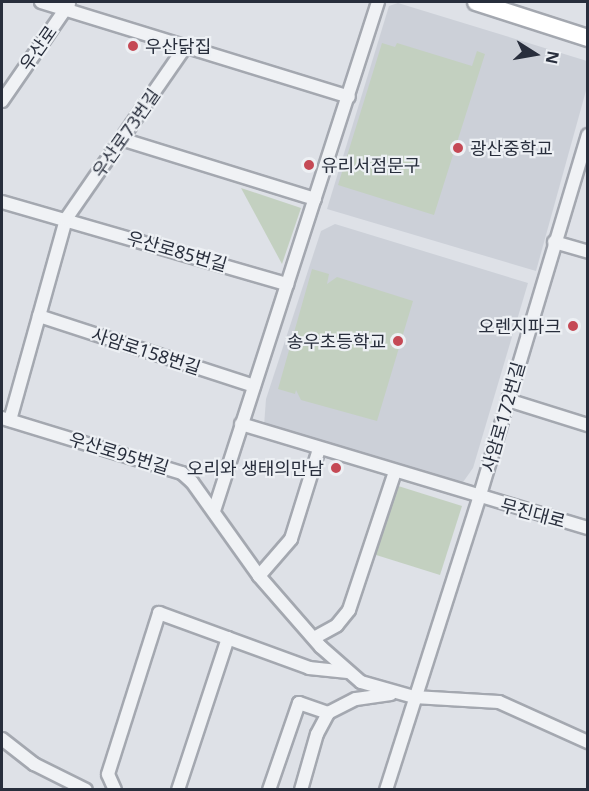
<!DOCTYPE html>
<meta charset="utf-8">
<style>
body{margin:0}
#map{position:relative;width:589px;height:791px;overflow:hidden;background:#dee1e7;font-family:"Noto Sans","Noto Sans KR",sans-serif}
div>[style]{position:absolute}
.built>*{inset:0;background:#ccd0d8}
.green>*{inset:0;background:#c3d0c0}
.roads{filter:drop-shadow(2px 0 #a4a8b0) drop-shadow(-2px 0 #a4a8b0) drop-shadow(0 2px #a4a8b0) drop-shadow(0 -2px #a4a8b0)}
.minor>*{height:12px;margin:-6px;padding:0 6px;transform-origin:6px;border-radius:6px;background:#f0f2f5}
.major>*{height:16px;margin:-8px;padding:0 8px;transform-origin:8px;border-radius:8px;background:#fff}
.dots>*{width:16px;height:16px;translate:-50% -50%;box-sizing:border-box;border:3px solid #edf0f4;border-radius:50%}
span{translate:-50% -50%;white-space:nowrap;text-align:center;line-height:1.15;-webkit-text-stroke:4.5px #edf0f4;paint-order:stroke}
.poi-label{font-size:18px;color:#282e3c}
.left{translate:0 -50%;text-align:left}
.right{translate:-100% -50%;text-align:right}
.street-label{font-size:18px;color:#282e3c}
.frame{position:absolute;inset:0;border:3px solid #282e3c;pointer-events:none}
.north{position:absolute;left:505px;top:24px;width:60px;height:60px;-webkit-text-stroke:4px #edf0f4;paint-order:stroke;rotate:101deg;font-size:16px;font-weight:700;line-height:24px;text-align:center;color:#282e3c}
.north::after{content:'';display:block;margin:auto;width:21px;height:27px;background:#282e3c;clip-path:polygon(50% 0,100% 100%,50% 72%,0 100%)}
</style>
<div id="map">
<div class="built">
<i style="clip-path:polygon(398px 3px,587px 61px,587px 87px,536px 271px,327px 209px,389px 6px)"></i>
<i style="clip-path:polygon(335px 224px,528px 283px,473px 468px,461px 485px,264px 426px,266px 399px,321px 231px)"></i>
</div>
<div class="green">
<i style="clip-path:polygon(382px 43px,395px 47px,397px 43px,472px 66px,477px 51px,485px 54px,434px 215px,338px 185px)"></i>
<i style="clip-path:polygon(241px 188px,301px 208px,282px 264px)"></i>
<i style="clip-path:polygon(312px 269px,329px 274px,327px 284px,337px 277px,413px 301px,377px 421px,301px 400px,296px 390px,295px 394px,278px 389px)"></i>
<i style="clip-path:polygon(395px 485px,462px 506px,440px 575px,373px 554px)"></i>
</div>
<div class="roads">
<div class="minor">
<i style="left:41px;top:2px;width:322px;rotate:17.1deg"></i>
<i style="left:2px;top:101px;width:118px;rotate:-55.4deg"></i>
<i style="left:121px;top:139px;width:203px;rotate:17.2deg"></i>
<i style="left:2px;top:202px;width:297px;rotate:16.1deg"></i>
<i style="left:554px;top:242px;width:35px;rotate:16deg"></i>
<i style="left:39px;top:316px;width:226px;rotate:18deg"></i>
<i style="left:508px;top:400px;width:84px;rotate:17.4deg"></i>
<i style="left:2px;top:418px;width:188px;rotate:17deg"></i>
<i style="left:182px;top:473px;width:13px;rotate:42deg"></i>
<i style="left:192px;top:482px;width:115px;rotate:54.5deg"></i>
<i style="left:259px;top:576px;width:94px;rotate:48.9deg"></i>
<i style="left:321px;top:647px;width:53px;rotate:41.2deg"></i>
<i style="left:361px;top:682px;width:55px;rotate:15.8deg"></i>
<i style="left:414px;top:697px;width:85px;rotate:3.4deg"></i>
<i style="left:499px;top:702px;width:98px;rotate:24.2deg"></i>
<i style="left:10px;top:420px;width:209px;rotate:-74.4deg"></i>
<i style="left:66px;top:219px;width:209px;rotate:-55.3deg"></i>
<i style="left:241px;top:424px;width:362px;rotate:16.7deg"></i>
<i style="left:214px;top:511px;width:535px;rotate:-72.14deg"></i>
<i style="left:259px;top:576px;width:49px;rotate:-49.1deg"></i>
<i style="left:291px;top:539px;width:94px;rotate:-72.7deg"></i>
<i style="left:314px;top:638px;width:26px;rotate:-29deg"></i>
<i style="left:337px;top:625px;width:19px;rotate:-51deg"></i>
<i style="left:349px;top:610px;width:145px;rotate:-71.6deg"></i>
<i style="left:2px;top:739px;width:41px;rotate:38deg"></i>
<i style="left:34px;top:764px;width:58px;rotate:26.6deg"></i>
<i style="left:115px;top:790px;width:17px;rotate:-114deg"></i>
<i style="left:108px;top:774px;width:169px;rotate:-72.4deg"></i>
<i style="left:159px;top:613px;width:160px;rotate:20.1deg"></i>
<i style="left:309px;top:668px;width:39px;rotate:6deg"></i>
<i style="left:178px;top:790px;width:160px;rotate:-71.8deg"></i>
<i style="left:269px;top:790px;width:92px;rotate:-71deg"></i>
<i style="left:299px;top:703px;width:31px;rotate:19deg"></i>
<i style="left:301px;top:790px;width:58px;rotate:-74.1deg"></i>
<i style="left:317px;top:734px;width:24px;rotate:-62deg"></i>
<i style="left:328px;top:713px;width:31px;rotate:-27deg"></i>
<i style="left:356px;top:699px;width:35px;rotate:-8deg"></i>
<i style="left:386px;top:790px;width:306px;rotate:-72.3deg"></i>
<i style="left:479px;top:498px;width:379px;rotate:-73.3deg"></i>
</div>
<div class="major">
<i style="left:476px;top:2px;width:118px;rotate:17.8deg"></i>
</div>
</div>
<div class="dots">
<i style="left:133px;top:46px;background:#c54955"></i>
<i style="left:458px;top:148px;background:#c54955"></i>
<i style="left:309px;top:165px;background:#c54955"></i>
<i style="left:573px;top:326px;background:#c54955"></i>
<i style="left:398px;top:341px;background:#c54955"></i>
<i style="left:336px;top:468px;background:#c54955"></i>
</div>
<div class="poi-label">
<span class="left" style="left:145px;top:46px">우산닭집</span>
<span class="left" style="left:470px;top:148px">광산중학교</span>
<span class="left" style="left:321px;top:165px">유리서점문구</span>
<span class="right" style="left:561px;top:326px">오렌지파크</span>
<span class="right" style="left:386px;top:341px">송우초등학교</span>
<span class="right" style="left:324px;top:468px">오리와 생태의만남</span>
</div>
<div class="street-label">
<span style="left:38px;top:48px;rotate:-55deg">우산로</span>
<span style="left:126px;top:133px;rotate:-55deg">우산로73번길</span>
<span style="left:177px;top:251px;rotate:16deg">우산로85번길</span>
<span style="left:146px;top:351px;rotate:18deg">사암로158번길</span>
<span style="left:503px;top:417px;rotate:-74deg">사암로172번길</span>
<span style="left:119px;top:453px;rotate:17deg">우산로95번길</span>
<span style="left:533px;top:513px;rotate:15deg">무진대로</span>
</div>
<div class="frame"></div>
<div class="north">N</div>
</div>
